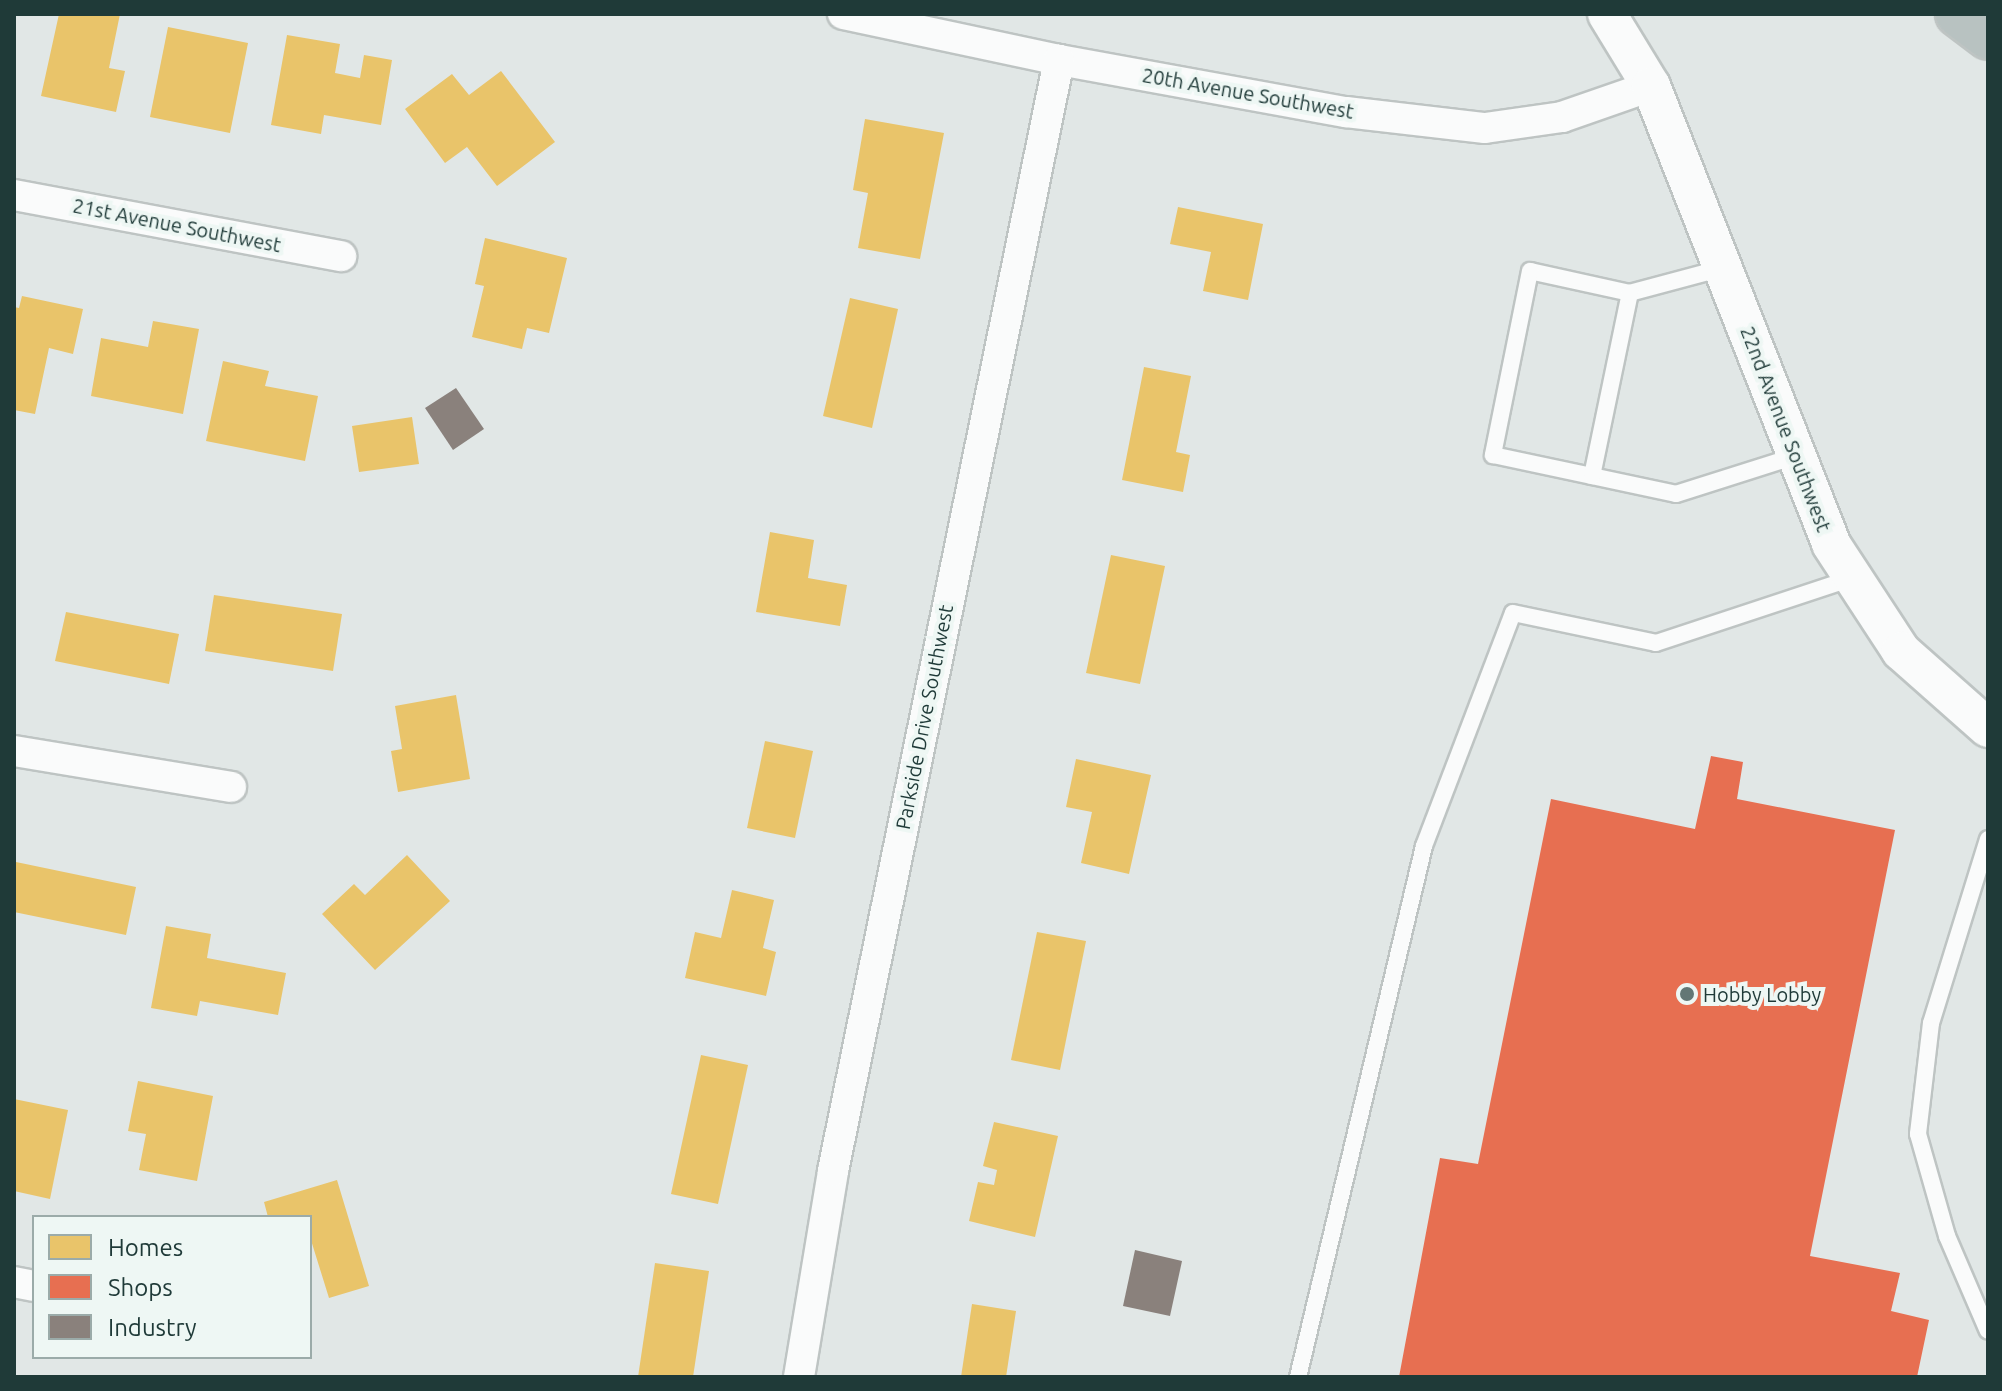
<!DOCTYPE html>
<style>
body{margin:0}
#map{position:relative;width:2002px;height:1391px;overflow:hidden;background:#e1e7e6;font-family:Ubuntu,sans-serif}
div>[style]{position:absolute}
.homes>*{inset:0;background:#e9c46a}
.shops>*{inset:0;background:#e76f51}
.industry>*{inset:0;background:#8a817c}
.roads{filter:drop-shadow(2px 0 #bec4c3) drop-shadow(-2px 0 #bec4c3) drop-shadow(0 2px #bec4c3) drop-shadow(0 -2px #bec4c3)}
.service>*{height:16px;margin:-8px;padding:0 8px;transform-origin:8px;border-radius:8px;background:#fafbfb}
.minor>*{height:30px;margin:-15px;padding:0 15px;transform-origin:15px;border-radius:15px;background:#fafbfb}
.tertiary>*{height:38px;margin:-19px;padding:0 19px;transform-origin:19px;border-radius:19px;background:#fafbfb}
.motorway>*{height:44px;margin:-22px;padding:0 22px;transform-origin:22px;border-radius:22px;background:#b8c2c1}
.dots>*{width:22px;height:22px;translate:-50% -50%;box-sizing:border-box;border:4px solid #eef7f4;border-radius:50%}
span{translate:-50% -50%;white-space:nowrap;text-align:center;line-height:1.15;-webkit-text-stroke:8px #eef7f4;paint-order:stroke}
.street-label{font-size:20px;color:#1f3a38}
.poi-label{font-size:20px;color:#1f3a38}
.left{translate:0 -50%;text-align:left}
.frame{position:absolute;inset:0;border:16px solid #1f3a38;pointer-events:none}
.legend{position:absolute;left:32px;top:1215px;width:280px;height:144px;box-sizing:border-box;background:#eef7f4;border:2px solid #9baba9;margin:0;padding:10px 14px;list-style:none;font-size:24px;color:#1f3a38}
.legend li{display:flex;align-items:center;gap:16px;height:40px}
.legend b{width:40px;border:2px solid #9baba9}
</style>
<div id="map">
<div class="homes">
<i style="clip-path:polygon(59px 14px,120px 14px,109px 68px,125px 71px,116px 112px,41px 96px)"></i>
<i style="clip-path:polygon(168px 27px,248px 43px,230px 133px,150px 117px)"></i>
<i style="clip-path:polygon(287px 35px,340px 44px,335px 73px,360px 78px,364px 55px,392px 60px,381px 125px,324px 115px,321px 134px,271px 125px)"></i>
<i style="clip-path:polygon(501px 71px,555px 142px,497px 186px,467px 147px,445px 163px,405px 109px,452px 74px,469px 95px)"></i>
<i style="clip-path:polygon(865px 119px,944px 133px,920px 259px,858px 248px,868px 193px,853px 190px)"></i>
<i style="clip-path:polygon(1178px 207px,1263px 224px,1248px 300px,1203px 291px,1211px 252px,1170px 244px)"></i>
<i style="clip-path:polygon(485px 238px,567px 258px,549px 333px,527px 328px,522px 349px,472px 337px,484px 286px,475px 284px)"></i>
<i style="clip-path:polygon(22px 296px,83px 309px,73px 354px,49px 348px,35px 414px,14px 410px,14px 307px,19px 308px)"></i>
<i style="clip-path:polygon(850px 298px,898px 309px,872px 428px,823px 416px)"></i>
<i style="clip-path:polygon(153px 321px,199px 329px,183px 414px,91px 396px,101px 338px,148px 347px)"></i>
<i style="clip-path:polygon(223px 361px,269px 371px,265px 386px,318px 396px,305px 461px,206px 441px)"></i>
<i style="clip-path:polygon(1144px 367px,1191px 376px,1176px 452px,1190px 455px,1183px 492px,1122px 480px)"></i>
<i style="clip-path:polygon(412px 417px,419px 464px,359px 472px,352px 426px)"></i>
<i style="clip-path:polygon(770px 532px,814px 540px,808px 578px,847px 585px,840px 626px,756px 612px)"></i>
<i style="clip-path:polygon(1111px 555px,1165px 566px,1140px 684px,1086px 673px)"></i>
<i style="clip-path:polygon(214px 595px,342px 614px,333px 671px,205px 651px)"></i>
<i style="clip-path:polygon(66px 612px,179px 634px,169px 684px,55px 661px)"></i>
<i style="clip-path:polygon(456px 695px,470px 779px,398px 792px,391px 751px,402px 749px,395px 706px)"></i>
<i style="clip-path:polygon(765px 741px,813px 751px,795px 838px,747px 828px)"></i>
<i style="clip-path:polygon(1076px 759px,1151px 775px,1129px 874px,1081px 863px,1092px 812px,1066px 807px)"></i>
<i style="clip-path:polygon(407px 855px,450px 901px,375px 970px,322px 914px,354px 884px,365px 895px)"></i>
<i style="clip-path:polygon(16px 862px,136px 887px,126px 935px,14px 912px)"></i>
<i style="clip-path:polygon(732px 890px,774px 900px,763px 948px,776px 952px,766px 996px,685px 978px,695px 932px,721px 938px)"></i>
<i style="clip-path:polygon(166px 926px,211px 934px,207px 958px,286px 973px,278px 1015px,200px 1001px,197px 1016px,151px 1008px)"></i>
<i style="clip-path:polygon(1037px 932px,1086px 941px,1060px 1070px,1011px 1060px)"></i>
<i style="clip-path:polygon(701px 1055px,748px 1065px,718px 1204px,671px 1194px)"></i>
<i style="clip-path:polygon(138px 1081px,213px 1096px,197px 1181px,139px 1170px,146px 1134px,128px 1131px)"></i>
<i style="clip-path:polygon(14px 1099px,68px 1110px,50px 1199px,14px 1191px)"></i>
<i style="clip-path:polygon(994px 1122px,1058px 1136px,1035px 1237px,969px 1221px,978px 1182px,994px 1185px,997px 1170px,983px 1166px)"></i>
<i style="clip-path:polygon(337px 1180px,369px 1286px,329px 1298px,310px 1237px,310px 1217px,268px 1217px,264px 1202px)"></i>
<i style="clip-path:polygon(655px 1263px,709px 1271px,693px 1377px,638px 1377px)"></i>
<i style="clip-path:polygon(972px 1304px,1016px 1311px,1006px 1377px,961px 1377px)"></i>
</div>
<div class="shops">
<i style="clip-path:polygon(1711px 756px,1743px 762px,1737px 799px,1895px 830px,1810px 1256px,1900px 1273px,1891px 1311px,1929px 1320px,1917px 1377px,1399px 1377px,1440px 1158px,1478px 1164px,1551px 799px,1695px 829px)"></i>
</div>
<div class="industry">
<i style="clip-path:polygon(456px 388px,484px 429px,453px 450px,425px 408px)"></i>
<i style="clip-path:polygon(1135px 1250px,1182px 1261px,1170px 1316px,1123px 1306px)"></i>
</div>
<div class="roads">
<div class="service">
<i style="left:1723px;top:268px;width:96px;rotate:165deg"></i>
<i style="left:1630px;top:293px;width:102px;rotate:-167.6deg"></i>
<i style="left:1530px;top:271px;width:188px;rotate:101.4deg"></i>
<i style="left:1493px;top:455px;width:187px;rotate:12deg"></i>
<i style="left:1676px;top:494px;width:126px;rotate:-17.6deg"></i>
<i style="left:1592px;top:476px;width:187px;rotate:-78.3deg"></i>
<i style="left:1988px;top:839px;width:193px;rotate:107.2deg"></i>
<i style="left:1931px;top:1023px;width:112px;rotate:96.7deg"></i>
<i style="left:1918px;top:1134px;width:106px;rotate:74.1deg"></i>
<i style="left:1947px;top:1236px;width:103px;rotate:66.7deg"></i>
<i style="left:1298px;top:1377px;width:546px;rotate:-76.65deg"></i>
<i style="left:1424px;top:846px;width:249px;rotate:-69.1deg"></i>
<i style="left:1513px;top:613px;width:146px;rotate:11.8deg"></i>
<i style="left:1656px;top:643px;width:207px;rotate:-18.3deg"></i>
</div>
<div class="minor">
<i style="left:843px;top:14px;width:221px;rotate:12deg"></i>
<i style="left:1059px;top:60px;width:292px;rotate:10.3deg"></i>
<i style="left:1346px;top:112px;width:140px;rotate:6.6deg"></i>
<i style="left:1485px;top:128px;width:78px;rotate:-8.1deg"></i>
<i style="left:1562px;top:117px;width:94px;rotate:-19.2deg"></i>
<i style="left:14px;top:195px;width:333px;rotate:10.6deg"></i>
<i style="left:14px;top:751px;width:220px;rotate:9.4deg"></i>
<i style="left:14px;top:1282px;width:20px;rotate:11deg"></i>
<i style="left:799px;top:1377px;width:209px;rotate:-80.6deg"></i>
<i style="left:833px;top:1171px;width:1134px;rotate:-78.5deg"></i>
</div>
<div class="tertiary">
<i style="left:1607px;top:14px;width:84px;rotate:58.6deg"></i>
<i style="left:1651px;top:86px;width:492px;rotate:68.5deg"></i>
<i style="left:1831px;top:544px;width:128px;rotate:56.8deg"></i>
<i style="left:1901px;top:651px;width:116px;rotate:41.5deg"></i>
</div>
<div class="motorway">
<i style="left:1958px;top:14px;width:38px;rotate:37deg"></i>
</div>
</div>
<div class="dots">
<i style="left:1687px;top:994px;background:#637775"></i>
</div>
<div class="street-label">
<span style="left:1248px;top:93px;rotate:10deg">20th Avenue Southwest</span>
<span style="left:177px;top:225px;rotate:11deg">21st Avenue Southwest</span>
<span style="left:1786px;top:429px;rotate:69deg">22nd Avenue Southwest</span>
<span style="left:924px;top:717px;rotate:-79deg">Parkside Drive Southwest</span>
</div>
<div class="poi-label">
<span class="left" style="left:1703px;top:994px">Hobby Lobby</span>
</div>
<div class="frame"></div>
<ul class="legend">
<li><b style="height:22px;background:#e9c46a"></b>Homes</li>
<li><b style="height:22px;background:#e76f51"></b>Shops</li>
<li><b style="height:22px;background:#8a817c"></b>Industry</li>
</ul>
</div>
